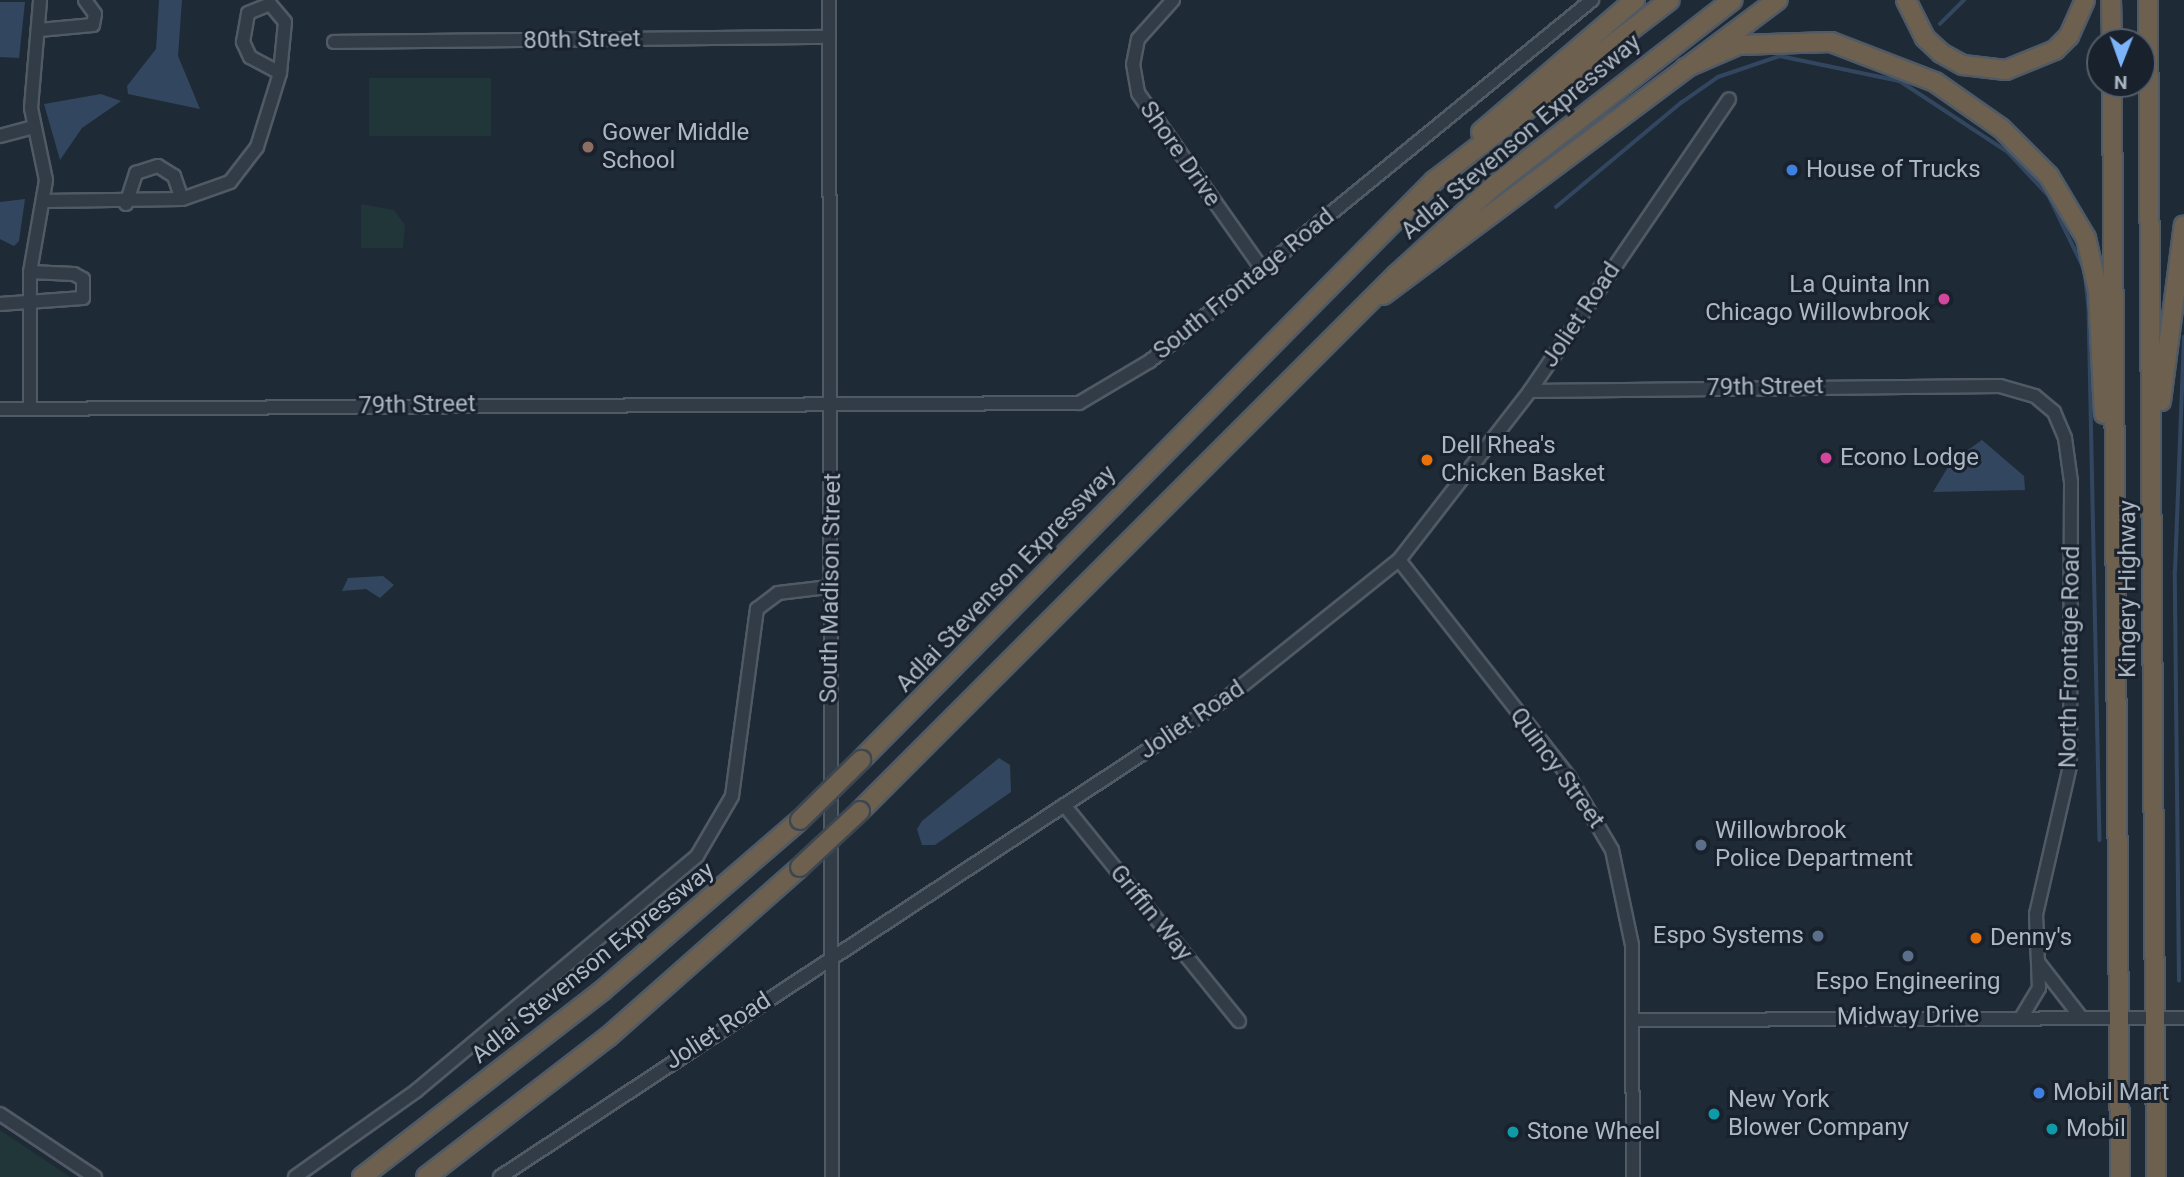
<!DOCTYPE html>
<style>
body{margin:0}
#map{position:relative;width:2184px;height:1177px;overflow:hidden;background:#1f2a37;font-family:Roboto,sans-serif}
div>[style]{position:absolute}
.green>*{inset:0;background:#213638}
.water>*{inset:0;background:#32475f}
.stream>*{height:3.5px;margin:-1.75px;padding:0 1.75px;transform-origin:1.75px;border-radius:1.75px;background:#32475f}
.roads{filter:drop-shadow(2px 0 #505a65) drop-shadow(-2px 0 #505a65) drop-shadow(0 2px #505a65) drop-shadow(0 -2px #505a65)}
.minor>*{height:12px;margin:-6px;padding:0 6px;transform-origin:6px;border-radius:6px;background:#323c47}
.highway>*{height:18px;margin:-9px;padding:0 9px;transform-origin:9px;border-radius:9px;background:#6e604f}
.bridges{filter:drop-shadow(2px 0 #3d4752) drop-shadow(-2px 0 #3d4752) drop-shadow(0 2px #3d4752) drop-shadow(0 -2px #3d4752)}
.highway-bridge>*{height:18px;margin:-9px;padding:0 9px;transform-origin:9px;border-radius:9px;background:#6e604f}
.dots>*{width:19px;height:19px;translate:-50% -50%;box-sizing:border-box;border:4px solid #18212c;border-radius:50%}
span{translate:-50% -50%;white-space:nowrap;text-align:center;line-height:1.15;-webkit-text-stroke:6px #18212c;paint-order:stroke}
.street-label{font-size:24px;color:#acb7c4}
.poi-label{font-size:24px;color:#acb7c4}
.left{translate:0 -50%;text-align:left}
.right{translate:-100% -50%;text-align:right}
.north{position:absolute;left:2086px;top:28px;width:70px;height:70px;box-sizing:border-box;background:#18212c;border:2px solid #535d69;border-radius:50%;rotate:181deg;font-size:19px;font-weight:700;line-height:28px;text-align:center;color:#acb7c4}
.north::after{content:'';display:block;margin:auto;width:24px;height:32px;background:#7cb3fa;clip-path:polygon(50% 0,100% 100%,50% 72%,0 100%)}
</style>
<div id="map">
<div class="green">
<i style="clip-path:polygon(369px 78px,491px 78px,491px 136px,369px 136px)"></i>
<i style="clip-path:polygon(361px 204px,394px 210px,405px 225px,403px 248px,361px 248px)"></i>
<i style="clip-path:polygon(0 1130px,70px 1177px,0 1177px)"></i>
</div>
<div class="water">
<i style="clip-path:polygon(159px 0,182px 0,178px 56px,200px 109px,128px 94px,127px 86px,156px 49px)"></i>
<i style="clip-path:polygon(0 2px,25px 2px,19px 58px,0 57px)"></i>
<i style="clip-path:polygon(101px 94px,121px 101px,82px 128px,60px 160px,44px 104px)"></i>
<i style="clip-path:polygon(25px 199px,19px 241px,14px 246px,0 239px,0 202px)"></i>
<i style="clip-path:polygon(1982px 440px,2024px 476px,2025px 490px,1933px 492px,1951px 462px)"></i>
<i style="clip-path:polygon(383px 576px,394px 585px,380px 598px,366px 589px,342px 591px,348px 578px)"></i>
<i style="clip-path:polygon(999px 758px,1010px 765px,1011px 792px,935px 845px,922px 845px,917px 829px,922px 821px)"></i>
</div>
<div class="stream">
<i style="left:1940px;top:24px;width:34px;rotate:-45deg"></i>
<i style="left:1556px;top:207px;width:163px;rotate:-39.8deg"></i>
<i style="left:1681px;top:103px;width:45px;rotate:-35.1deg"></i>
<i style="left:1718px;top:77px;width:65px;rotate:-18.7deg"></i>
<i style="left:1780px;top:56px;width:123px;rotate:11.8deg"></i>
<i style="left:1900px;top:81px;width:129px;rotate:33.3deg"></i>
<i style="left:2008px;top:152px;width:60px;rotate:47deg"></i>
<i style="left:2049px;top:196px;width:82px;rotate:64.1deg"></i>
<i style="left:2085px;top:270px;width:37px;rotate:84deg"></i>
<i style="left:2089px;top:307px;width:533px;rotate:88.82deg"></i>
<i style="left:2179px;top:981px;width:410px;rotate:-90.6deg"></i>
<i style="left:2175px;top:571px;width:234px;rotate:-87.8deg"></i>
</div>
<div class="roads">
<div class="minor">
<i style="left:829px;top:0;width:1177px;rotate:89.85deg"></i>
<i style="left:1173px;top:0;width:52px;rotate:131.9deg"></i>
<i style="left:1138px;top:39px;width:25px;rotate:101deg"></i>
<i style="left:1133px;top:64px;width:29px;rotate:80deg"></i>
<i style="left:1138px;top:93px;width:215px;rotate:54.8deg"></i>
<i style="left:270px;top:4px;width:23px;rotate:50deg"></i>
<i style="left:285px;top:22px;width:51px;rotate:95.6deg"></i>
<i style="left:280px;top:73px;width:34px;rotate:-152deg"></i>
<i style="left:250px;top:57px;width:17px;rotate:-115deg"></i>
<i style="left:243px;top:42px;width:29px;rotate:-80deg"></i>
<i style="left:248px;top:13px;width:24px;rotate:-22deg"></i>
<i style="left:39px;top:30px;width:54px;rotate:-5.3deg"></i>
<i style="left:93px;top:25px;width:11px;rotate:-80deg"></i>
<i style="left:95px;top:14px;width:17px;rotate:-126deg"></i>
<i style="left:334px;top:42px;width:495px;rotate:-0.6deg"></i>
<i style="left:0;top:136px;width:35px;rotate:-15deg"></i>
<i style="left:44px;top:201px;width:138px;rotate:-0.8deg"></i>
<i style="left:182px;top:199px;width:51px;rotate:-19.5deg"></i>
<i style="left:230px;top:182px;width:44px;rotate:-52.4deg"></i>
<i style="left:257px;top:147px;width:77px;rotate:-72.7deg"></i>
<i style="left:126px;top:204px;width:33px;rotate:-72deg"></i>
<i style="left:136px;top:173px;width:23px;rotate:-18deg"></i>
<i style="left:158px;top:166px;width:19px;rotate:32deg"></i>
<i style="left:174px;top:176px;width:24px;rotate:71deg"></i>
<i style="left:0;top:304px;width:83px;rotate:-4.1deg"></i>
<i style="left:83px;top:298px;width:19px;rotate:-90deg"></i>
<i style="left:83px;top:279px;width:10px;rotate:-151deg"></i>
<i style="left:74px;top:274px;width:44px;rotate:-177.4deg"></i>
<i style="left:1530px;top:391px;width:470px;rotate:-0.6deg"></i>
<i style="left:2000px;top:386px;width:36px;rotate:16deg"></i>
<i style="left:2035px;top:396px;width:25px;rotate:40deg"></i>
<i style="left:2054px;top:412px;width:28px;rotate:67deg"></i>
<i style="left:2065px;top:438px;width:44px;rotate:82.2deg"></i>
<i style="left:2071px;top:482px;width:284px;rotate:90.2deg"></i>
<i style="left:2070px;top:766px;width:152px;rotate:102.9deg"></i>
<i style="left:2036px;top:914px;width:74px;rotate:87.7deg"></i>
<i style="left:2039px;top:988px;width:33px;rotate:121deg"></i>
<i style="left:0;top:409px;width:1079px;rotate:-0.32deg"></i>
<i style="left:1079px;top:403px;width:82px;rotate:-30.6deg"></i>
<i style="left:1150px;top:361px;width:571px;rotate:-39.24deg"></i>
<i style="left:30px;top:409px;width:137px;rotate:-90deg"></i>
<i style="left:30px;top:272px;width:93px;rotate:-80.1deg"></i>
<i style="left:46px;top:180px;width:74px;rotate:-101.8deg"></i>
<i style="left:31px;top:108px;width:108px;rotate:-85.2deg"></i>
<i style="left:1399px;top:560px;width:276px;rotate:51.9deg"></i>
<i style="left:1569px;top:777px;width:85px;rotate:59.5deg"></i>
<i style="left:1612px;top:850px;width:97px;rotate:78.1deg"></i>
<i style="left:1632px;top:945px;width:232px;rotate:89.8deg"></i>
<i style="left:1064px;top:805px;width:278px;rotate:51deg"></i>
<i style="left:2038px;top:962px;width:68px;rotate:52.1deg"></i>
<i style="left:1633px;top:1020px;width:551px;rotate:-0.21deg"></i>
<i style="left:0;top:1114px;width:114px;rotate:33.6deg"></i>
<i style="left:295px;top:1177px;width:148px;rotate:-35.4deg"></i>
<i style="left:416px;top:1091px;width:366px;rotate:-39.9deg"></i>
<i style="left:697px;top:856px;width:69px;rotate:-59.7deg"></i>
<i style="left:732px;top:796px;width:189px;rotate:-82.4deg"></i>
<i style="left:757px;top:609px;width:26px;rotate:-37deg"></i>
<i style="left:778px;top:593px;width:50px;rotate:-6.8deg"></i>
<i style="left:500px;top:1177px;width:867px;rotate:-33.38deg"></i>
<i style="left:1224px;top:700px;width:224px;rotate:-38.7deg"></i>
<i style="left:1399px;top:560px;width:214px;rotate:-52.2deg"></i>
<i style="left:1530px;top:391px;width:353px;rotate:-55.7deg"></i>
</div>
<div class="highway">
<i style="left:1906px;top:0;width:42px;rotate:63.4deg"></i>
<i style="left:1925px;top:38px;width:22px;rotate:43deg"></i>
<i style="left:1941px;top:53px;width:25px;rotate:29deg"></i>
<i style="left:1963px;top:65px;width:43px;rotate:6.6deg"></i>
<i style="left:2006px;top:70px;width:53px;rotate:-22.2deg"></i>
<i style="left:2055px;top:50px;width:20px;rotate:-45deg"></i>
<i style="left:2069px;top:36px;width:39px;rotate:-66deg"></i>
<i style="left:2111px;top:0;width:42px;rotate:88.6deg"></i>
<i style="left:2148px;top:0;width:1177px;rotate:89.61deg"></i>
<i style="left:1685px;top:68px;width:58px;rotate:-23.5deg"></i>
<i style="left:1738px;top:45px;width:93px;rotate:-1.8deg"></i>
<i style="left:1831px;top:42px;width:111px;rotate:21deg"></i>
<i style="left:1935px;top:82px;width:80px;rotate:34.9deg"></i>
<i style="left:2001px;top:128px;width:68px;rotate:45deg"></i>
<i style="left:2049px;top:176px;width:72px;rotate:59.2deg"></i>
<i style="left:2086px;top:238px;width:54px;rotate:77.2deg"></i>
<i style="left:2098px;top:291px;width:123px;rotate:87.2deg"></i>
<i style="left:2112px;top:84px;width:1093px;rotate:89.58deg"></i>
<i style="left:1481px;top:132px;width:203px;rotate:-40.6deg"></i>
<i style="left:1383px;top:295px;width:493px;rotate:-36.8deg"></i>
<i style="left:2161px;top:401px;width:177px;rotate:-82.6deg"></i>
<i style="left:861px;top:760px;width:815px;rotate:-45.3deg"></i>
<i style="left:1434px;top:181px;width:297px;rotate:-37.5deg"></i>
<i style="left:860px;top:811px;width:758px;rotate:-45deg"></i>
<i style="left:1396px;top:275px;width:134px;rotate:-42.3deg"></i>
<i style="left:1495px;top:185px;width:301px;rotate:-37.9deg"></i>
<i style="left:362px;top:1177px;width:305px;rotate:-37.8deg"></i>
<i style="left:603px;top:990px;width:260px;rotate:-40.8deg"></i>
<i style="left:426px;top:1177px;width:230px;rotate:-37.6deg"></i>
<i style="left:608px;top:1037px;width:256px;rotate:-41.5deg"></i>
</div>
</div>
<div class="bridges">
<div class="highway-bridge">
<i style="left:800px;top:820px;width:86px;rotate:-44.5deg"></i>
<i style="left:800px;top:867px;width:82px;rotate:-43deg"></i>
</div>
</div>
<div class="dots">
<i style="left:588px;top:147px;background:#8d6e63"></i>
<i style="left:1792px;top:170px;background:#3f7fe0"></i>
<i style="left:1944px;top:299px;background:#d1479c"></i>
<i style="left:1826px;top:458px;background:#d1479c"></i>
<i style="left:1427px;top:460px;background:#e8710a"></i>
<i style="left:1701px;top:845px;background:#5c6f8a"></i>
<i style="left:1818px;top:936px;background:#5c6f8a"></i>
<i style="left:1976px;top:938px;background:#e8710a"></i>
<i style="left:1908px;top:956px;background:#5c6f8a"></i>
<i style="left:2039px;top:1093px;background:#3f7fe0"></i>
<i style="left:1714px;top:1114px;background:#0f9aa8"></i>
<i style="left:2052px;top:1129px;background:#0f9aa8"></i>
<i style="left:1513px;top:1132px;background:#0f9aa8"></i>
</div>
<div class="street-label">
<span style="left:582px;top:40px;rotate:-1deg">80th Street</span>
<span style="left:1521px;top:137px;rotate:-40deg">Adlai Stevenson Expressway</span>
<span style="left:1180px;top:154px;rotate:55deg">Shore Drive</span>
<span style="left:1244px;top:284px;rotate:-39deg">South Frontage Road</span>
<span style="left:1581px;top:315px;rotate:-56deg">Joliet Road</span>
<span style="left:1765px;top:387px;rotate:-1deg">79th Street</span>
<span style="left:417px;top:405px;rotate:-1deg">79th Street</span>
<span style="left:1006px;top:579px;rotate:-46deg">Adlai Stevenson Expressway</span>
<span style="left:831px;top:588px;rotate:-89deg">South Madison Street</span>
<span style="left:2128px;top:589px;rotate:-90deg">Kingery Highway</span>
<span style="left:2070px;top:657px;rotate:-89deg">North Frontage Road</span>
<span style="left:1192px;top:720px;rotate:-34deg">Joliet Road</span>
<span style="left:1557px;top:768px;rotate:54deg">Quincy Street</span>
<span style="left:1151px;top:913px;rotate:51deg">Griffin Way</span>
<span style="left:593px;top:963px;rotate:-39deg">Adlai Stevenson Expressway</span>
<span style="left:1908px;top:1016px;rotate:-1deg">Midway Drive</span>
<span style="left:718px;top:1031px;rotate:-33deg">Joliet Road</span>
</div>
<div class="poi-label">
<span class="left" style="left:602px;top:147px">Gower Middle<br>School</span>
<span class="left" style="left:1806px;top:170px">House of Trucks</span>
<span class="right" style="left:1930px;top:299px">La Quinta Inn<br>Chicago Willowbrook</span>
<span class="left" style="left:1441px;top:460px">Dell Rhea's<br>Chicken Basket</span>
<span class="left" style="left:1840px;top:458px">Econo Lodge</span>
<span class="left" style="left:1715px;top:845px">Willowbrook<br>Police Department</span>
<span class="right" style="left:1804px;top:936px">Espo Systems</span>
<span class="left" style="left:1990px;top:938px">Denny's</span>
<span style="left:1908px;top:982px">Espo Engineering</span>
<span class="left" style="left:2053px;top:1093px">Mobil Mart</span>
<span class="left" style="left:1728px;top:1114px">New York<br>Blower Company</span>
<span class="left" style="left:2066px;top:1129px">Mobil</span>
<span class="left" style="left:1527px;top:1132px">Stone Wheel</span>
</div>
<div class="north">N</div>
</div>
